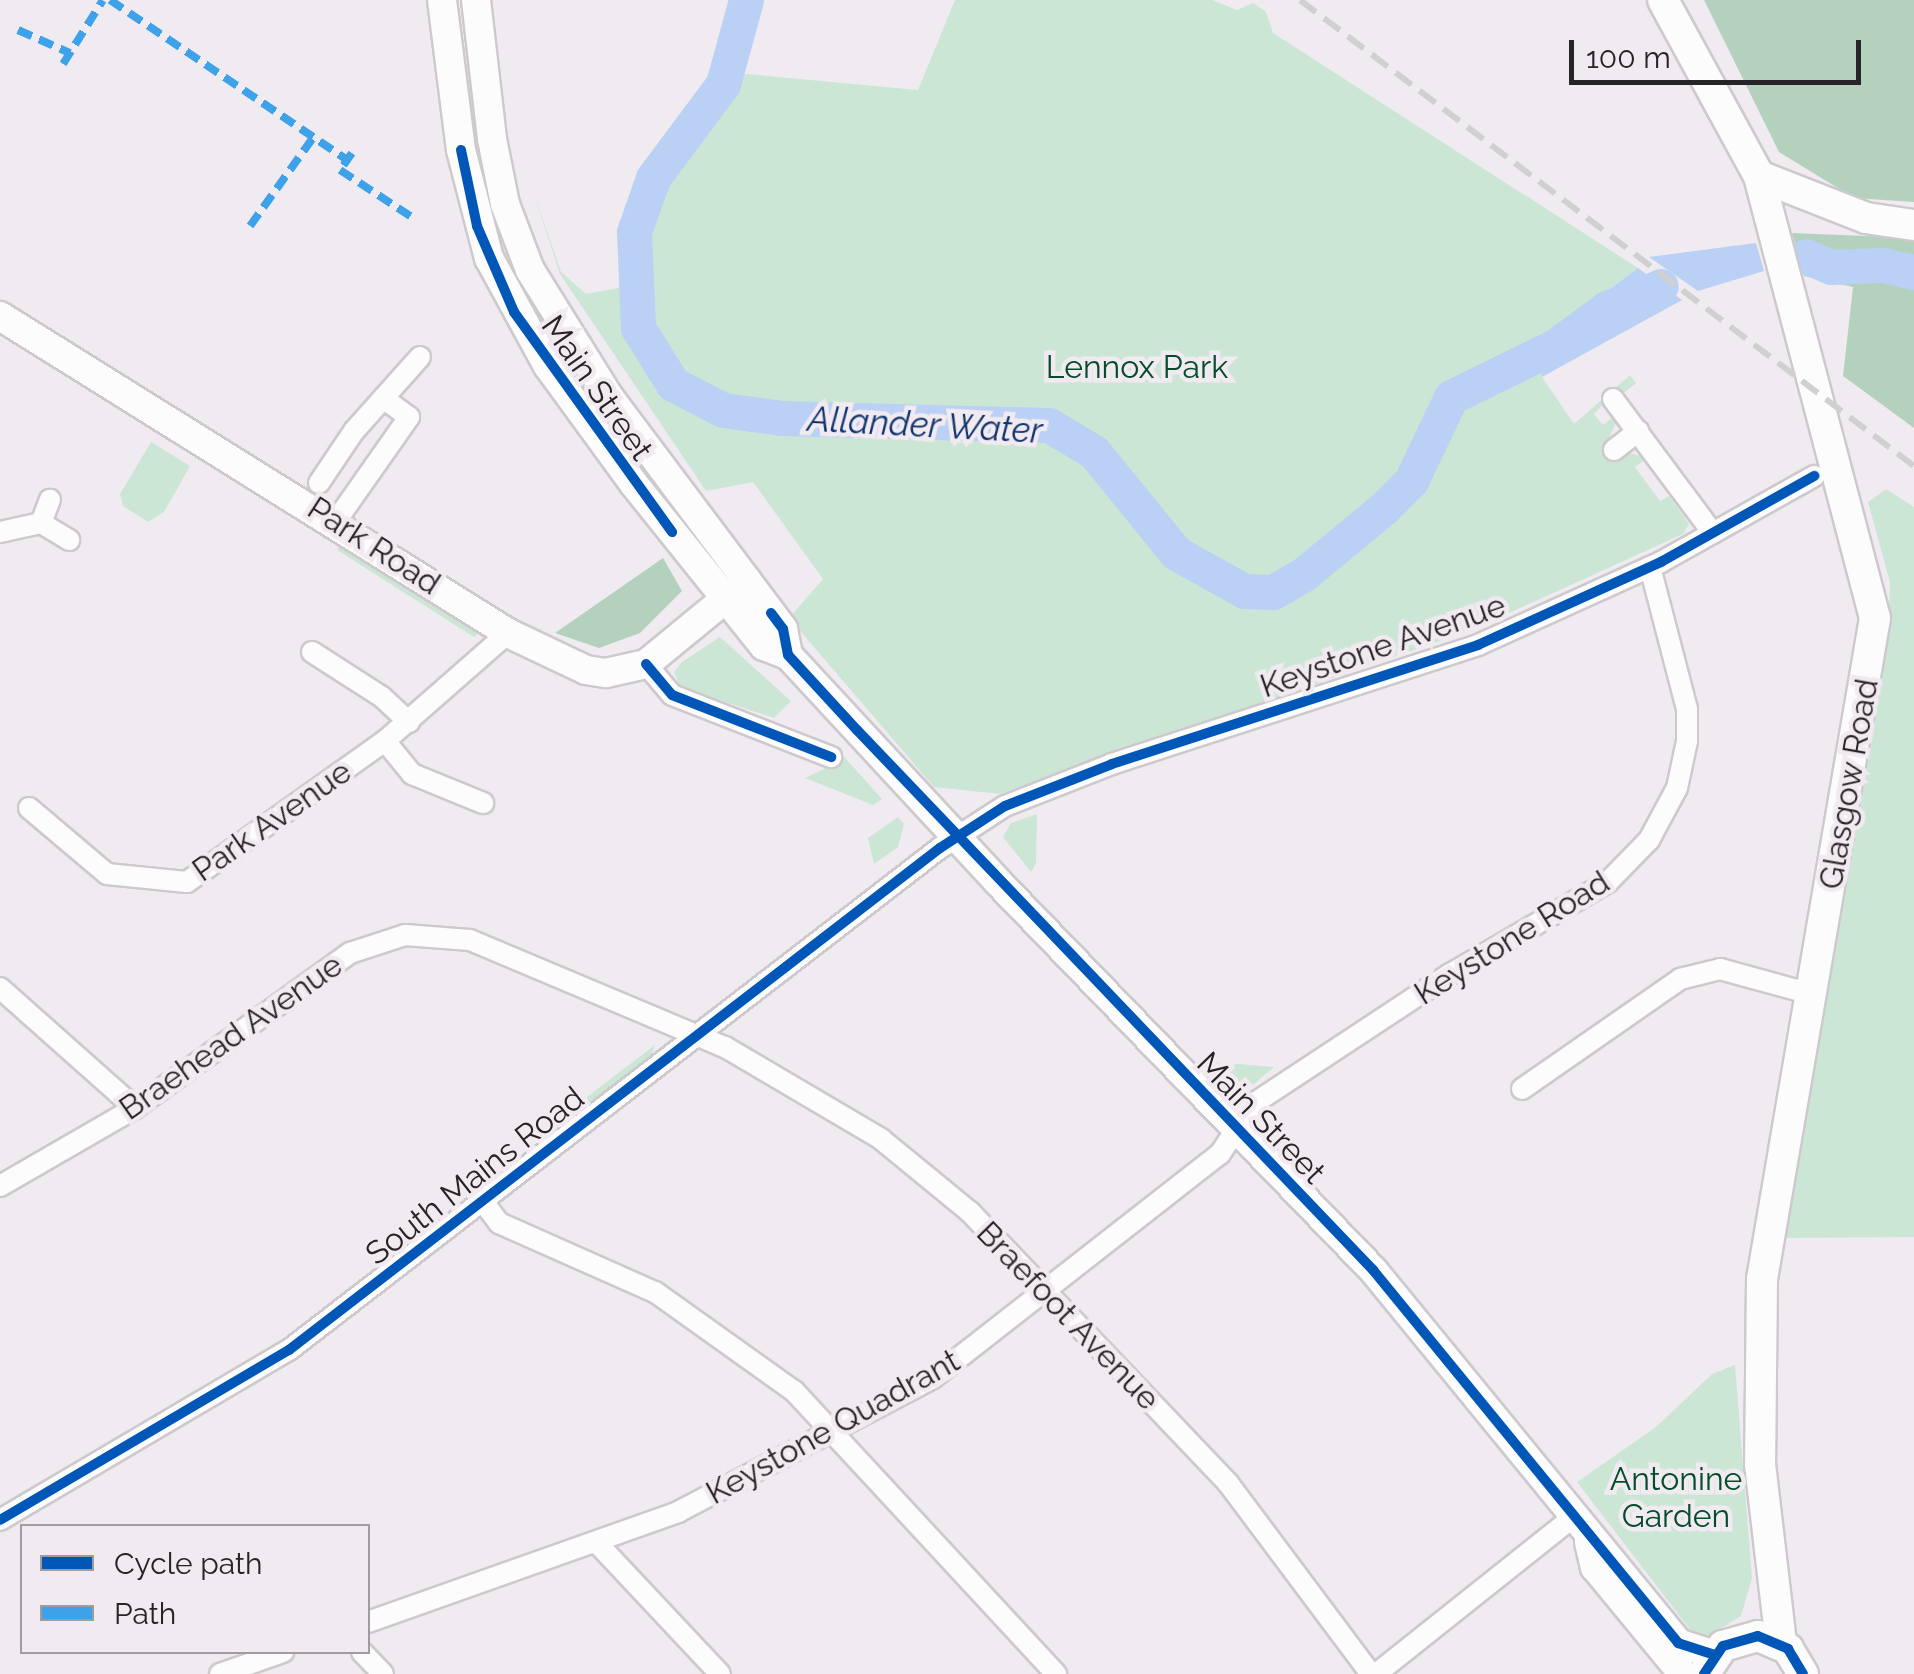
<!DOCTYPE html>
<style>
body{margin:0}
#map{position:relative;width:1914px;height:1674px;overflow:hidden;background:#f0ebf0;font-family:Raleway,sans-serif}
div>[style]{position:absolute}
.green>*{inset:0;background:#cce6d5}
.forest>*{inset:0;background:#b4d1be}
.water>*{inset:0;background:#bbd0f5}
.river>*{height:35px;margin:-17.5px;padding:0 17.5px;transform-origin:17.5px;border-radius:17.5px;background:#bbd0f5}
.roads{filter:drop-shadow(2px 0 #cdc9cd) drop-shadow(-2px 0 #cdc9cd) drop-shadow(0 2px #cdc9cd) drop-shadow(0 -2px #cdc9cd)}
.minor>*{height:20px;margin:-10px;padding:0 10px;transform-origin:10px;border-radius:10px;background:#fdfcfd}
.secondary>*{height:28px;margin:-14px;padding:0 14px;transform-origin:14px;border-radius:14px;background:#fdfcfd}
.primary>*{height:30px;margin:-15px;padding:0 15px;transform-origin:15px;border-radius:15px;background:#fdfcfd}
.rail>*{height:6px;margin-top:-3px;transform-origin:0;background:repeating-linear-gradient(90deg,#d1d0d1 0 20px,transparent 0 30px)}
.quiet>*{height:8px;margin-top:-4px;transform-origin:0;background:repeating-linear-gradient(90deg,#3ea2eb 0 15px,transparent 0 23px)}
.cycleway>*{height:10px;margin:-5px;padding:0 5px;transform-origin:5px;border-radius:5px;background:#0057b8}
span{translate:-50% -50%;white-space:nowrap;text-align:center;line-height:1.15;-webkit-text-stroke:9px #f1eaf1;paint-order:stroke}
.park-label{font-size:32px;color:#044d2a}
.street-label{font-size:32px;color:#262426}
.water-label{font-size:35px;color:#0e336e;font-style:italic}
.legend{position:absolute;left:20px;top:1524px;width:350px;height:130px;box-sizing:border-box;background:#f1eaf1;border:2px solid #a09ba0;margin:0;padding:12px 18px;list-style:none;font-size:30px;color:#262426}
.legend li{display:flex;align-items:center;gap:20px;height:50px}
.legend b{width:50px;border:2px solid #a09ba0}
.scale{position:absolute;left:1569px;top:40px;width:292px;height:45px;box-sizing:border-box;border:5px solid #262426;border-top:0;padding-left:12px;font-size:30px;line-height:35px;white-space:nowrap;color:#262426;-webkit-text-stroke:8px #f1eaf1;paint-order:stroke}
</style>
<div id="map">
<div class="green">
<i style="clip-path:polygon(955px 0,1212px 0,1237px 10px,1253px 3px,1266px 12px,1273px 33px,1638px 268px,1536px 344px,1542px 377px,1574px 424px,1630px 375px,1636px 383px,1621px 395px,1616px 390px,1594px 414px,1603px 425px,1614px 416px,1617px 421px,1605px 446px,1647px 458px,1635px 467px,1660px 501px,1669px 496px,1689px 524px,1683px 534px,1474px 629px,1000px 794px,934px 787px,789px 618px,823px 579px,753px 482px,706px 491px,560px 274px,533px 190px,561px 272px,586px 294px,623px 287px,631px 197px,736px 73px,918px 90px)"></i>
<i style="clip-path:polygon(564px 348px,705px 544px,698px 550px,553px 356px)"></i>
<i style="clip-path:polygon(151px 442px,190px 466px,164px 512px,148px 522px,123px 506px,120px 494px)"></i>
<i style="clip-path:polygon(1886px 489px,1914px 507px,1914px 1237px,1785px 1238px,1888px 639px,1890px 582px,1868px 502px)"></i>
<i style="clip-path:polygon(343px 541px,479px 632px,474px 637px,337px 550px)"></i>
<i style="clip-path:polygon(720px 637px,791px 701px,774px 718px,680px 687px,674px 672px,682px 662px)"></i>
<i style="clip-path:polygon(835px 750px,839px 751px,882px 799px,873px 805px,805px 778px,824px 769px)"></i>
<i style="clip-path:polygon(1037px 814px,1036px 863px,1031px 872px,1003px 837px,1011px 823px)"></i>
<i style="clip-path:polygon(898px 817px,904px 824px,898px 847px,874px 864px,868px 838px)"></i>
<i style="clip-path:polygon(655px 1045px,649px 1062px,589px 1108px,583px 1100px)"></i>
<i style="clip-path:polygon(1213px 1062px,1274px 1067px,1249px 1088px,1232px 1086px)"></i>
<i style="clip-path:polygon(1735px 1365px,1752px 1578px,1741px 1616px,1705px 1638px,1692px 1632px,1577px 1482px,1656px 1427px,1712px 1374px)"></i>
</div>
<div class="forest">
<i style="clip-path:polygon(1704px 0,1914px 0,1914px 202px,1854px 198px,1779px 152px)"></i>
<i style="clip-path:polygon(1792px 233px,1914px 238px,1914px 428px,1843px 376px,1853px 287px,1804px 276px)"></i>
<i style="clip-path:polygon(663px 558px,682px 591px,640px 633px,599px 648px,555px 633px)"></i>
</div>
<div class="water">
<i style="clip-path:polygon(1756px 243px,1764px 271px,1698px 291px,1649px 257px)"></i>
<i style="clip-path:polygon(1638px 268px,1682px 300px,1542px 377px,1536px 344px)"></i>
</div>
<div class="river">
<i style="left:746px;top:0;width:87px;rotate:105.3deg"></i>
<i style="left:723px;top:84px;width:117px;rotate:126.7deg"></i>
<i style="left:653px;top:178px;width:57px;rotate:109.4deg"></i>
<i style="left:634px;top:232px;width:96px;rotate:87.6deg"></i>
<i style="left:638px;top:328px;width:66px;rotate:58deg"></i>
<i style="left:673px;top:384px;width:56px;rotate:27.5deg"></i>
<i style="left:723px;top:410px;width:60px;rotate:7.7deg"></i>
<i style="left:782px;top:418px;width:267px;rotate:1.5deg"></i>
<i style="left:1049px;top:425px;width:52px;rotate:31deg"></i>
<i style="left:1094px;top:452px;width:130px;rotate:50.9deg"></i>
<i style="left:1176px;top:553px;width:78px;rotate:29.2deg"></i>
<i style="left:1244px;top:591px;width:29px;rotate:2deg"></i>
<i style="left:1273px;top:592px;width:36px;rotate:-30deg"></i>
<i style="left:1304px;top:574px;width:104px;rotate:-39.5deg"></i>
<i style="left:1384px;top:508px;width:38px;rotate:-45deg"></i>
<i style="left:1411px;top:481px;width:93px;rotate:-64.5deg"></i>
<i style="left:1451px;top:397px;width:116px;rotate:-26.1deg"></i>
<i style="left:1555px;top:346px;width:64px;rotate:-36.2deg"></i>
<i style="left:1607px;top:308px;width:58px;rotate:-22.2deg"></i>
<i style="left:1806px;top:256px;width:27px;rotate:24deg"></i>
<i style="left:1831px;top:267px;width:52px;rotate:-2.2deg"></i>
<i style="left:1883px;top:265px;width:32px;rotate:13deg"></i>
</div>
<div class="roads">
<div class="minor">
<i style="left:1613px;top:399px;width:167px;rotate:53.3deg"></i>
<i style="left:1614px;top:450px;width:31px;rotate:-38deg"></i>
<i style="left:319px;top:483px;width:63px;rotate:-56.1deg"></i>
<i style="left:354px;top:431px;width:99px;rotate:-48.3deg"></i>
<i style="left:336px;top:521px;width:127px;rotate:-54.9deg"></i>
<i style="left:409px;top:417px;width:32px;rotate:-144deg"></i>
<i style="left:41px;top:523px;width:25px;rotate:-69deg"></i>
<i style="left:0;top:532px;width:42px;rotate:-12.4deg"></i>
<i style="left:41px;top:523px;width:33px;rotate:31deg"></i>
<i style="left:312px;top:652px;width:83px;rotate:32.7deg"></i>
<i style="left:382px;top:697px;width:37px;rotate:43deg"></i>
<i style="left:646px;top:664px;width:40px;rotate:50deg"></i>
<i style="left:672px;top:695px;width:171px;rotate:21.3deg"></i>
<i style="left:385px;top:741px;width:43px;rotate:50.7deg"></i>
<i style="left:412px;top:774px;width:77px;rotate:22.2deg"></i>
<i style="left:29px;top:808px;width:102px;rotate:40.2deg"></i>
<i style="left:107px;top:874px;width:80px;rotate:5.7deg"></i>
<i style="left:187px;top:882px;width:243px;rotate:-35.5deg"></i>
<i style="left:385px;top:741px;width:164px;rotate:-41.3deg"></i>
<i style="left:0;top:988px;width:181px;rotate:41.6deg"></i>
<i style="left:1522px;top:1089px;width:193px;rotate:-34.8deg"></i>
<i style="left:1680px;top:979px;width:41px;rotate:-14deg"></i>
<i style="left:1720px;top:969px;width:94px;rotate:15.4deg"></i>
<i style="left:0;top:1186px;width:156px;rotate:-30deg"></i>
<i style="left:135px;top:1108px;width:265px;rotate:-35.8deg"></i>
<i style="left:350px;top:953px;width:58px;rotate:-18.1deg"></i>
<i style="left:405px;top:935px;width:65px;rotate:4.4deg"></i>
<i style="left:470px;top:940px;width:277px;rotate:22.8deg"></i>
<i style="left:725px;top:1047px;width:181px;rotate:30.5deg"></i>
<i style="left:881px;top:1139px;width:115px;rotate:39.4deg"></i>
<i style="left:970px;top:1212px;width:374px;rotate:46.4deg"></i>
<i style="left:1228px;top:1483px;width:239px;rotate:53.2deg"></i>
<i style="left:484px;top:1203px;width:25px;rotate:53deg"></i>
<i style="left:499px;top:1223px;width:171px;rotate:23.9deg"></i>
<i style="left:655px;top:1292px;width:171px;rotate:35.5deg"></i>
<i style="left:794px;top:1391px;width:386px;rotate:47.2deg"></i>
<i style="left:0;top:1520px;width:335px;rotate:-30.5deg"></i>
<i style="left:289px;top:1350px;width:822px;rotate:-37.64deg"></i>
<i style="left:940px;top:848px;width:77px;rotate:-32.9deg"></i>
<i style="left:1005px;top:806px;width:115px;rotate:-21.4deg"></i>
<i style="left:1112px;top:764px;width:385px;rotate:-18deg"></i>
<i style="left:1478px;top:645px;width:201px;rotate:-24.4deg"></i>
<i style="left:1661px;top:562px;width:176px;rotate:-29.3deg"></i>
<i style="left:598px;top:1544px;width:178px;rotate:46.8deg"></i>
<i style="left:368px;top:1622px;width:329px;rotate:-19.5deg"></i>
<i style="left:678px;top:1512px;width:288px;rotate:-27.7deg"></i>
<i style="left:933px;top:1378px;width:364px;rotate:-38deg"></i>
<i style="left:1220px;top:1154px;width:60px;rotate:-56.6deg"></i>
<i style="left:1253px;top:1104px;width:235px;rotate:-33.4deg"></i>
<i style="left:1449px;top:975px;width:184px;rotate:-30.3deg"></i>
<i style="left:1608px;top:882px;width:59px;rotate:-45.7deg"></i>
<i style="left:1649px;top:840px;width:59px;rotate:-61.7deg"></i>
<i style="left:1677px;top:788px;width:48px;rotate:-78deg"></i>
<i style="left:1687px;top:741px;width:32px;rotate:-90deg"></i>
<i style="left:1687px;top:709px;width:147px;rotate:-104.6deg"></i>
<i style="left:362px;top:1652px;width:30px;rotate:46deg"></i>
<i style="left:220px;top:1674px;width:67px;rotate:-19.2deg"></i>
<i style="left:1376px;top:1674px;width:249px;rotate:-38.5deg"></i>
</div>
<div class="secondary">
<i style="left:442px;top:0;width:151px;rotate:82.8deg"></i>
<i style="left:461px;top:150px;width:112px;rotate:75.5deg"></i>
<i style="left:489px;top:258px;width:123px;rotate:61.4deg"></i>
<i style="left:548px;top:366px;width:146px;rotate:53.9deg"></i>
<i style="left:634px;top:484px;width:208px;rotate:51.3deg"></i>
<i style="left:764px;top:646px;width:26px;rotate:21deg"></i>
<i style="left:788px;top:655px;width:309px;rotate:47.2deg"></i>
<i style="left:998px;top:882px;width:540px;rotate:45.98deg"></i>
<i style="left:1373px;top:1270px;width:482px;rotate:50.7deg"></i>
<i style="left:1678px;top:1643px;width:38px;rotate:18deg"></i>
<i style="left:476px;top:0;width:140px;rotate:83.4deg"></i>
<i style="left:492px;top:139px;width:66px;rotate:78.7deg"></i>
<i style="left:505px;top:204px;width:71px;rotate:69.3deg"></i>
<i style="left:530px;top:270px;width:150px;rotate:58.1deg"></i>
<i style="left:609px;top:397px;width:290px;rotate:53.1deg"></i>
<i style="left:783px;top:629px;width:26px;rotate:79deg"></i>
<i style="left:0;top:316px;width:599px;rotate:31.96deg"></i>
<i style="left:508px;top:633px;width:86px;rotate:25.4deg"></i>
<i style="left:586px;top:670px;width:20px;rotate:9deg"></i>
<i style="left:606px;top:673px;width:41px;rotate:-12.7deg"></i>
<i style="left:646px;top:664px;width:131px;rotate:-39.4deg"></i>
<i style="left:1589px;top:1542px;width:26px;rotate:77deg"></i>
<i style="left:1595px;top:1567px;width:139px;rotate:50.6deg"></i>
</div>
<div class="primary">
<i style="left:1663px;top:0;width:200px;rotate:61.4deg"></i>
<i style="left:1759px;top:176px;width:457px;rotate:75.3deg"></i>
<i style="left:1875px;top:618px;width:671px;rotate:99.7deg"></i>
<i style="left:1762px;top:1279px;width:185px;rotate:90.6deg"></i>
<i style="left:1760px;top:1464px;width:181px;rotate:83.3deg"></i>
<i style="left:1759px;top:176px;width:115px;rotate:21.4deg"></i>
<i style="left:1866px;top:218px;width:49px;rotate:8.3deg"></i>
<i style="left:1704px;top:1674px;width:34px;rotate:-56deg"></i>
<i style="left:1723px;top:1646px;width:36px;rotate:-16deg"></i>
<i style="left:1758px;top:1636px;width:33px;rotate:23deg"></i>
<i style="left:1788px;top:1649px;width:29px;rotate:59deg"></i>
</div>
</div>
<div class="rail">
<i style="left:1300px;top:0;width:771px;rotate:37.2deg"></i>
</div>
<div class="quiet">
<i style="left:110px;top:0;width:286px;rotate:34deg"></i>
<i style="left:18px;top:30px;width:57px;rotate:23.9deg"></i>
<i style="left:63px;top:64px;width:75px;rotate:-58deg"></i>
<i style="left:352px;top:153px;width:21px;rotate:125deg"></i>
<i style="left:340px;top:170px;width:90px;rotate:33.2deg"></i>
<i style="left:250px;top:226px;width:112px;rotate:-54.5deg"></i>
</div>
<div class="cycleway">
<i style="left:461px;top:150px;width:78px;rotate:78.1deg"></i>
<i style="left:477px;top:226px;width:94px;rotate:66.7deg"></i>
<i style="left:514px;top:312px;width:271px;rotate:54.3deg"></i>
<i style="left:771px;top:613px;width:20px;rotate:53deg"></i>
<i style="left:783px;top:629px;width:26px;rotate:79deg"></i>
<i style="left:788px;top:655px;width:102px;rotate:47.4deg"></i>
<i style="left:857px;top:730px;width:747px;rotate:46.3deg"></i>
<i style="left:1373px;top:1270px;width:482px;rotate:50.7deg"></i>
<i style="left:1678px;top:1643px;width:38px;rotate:18deg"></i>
<i style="left:646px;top:664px;width:40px;rotate:50deg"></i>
<i style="left:672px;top:695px;width:171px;rotate:21.3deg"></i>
<i style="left:0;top:1520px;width:335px;rotate:-30.5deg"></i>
<i style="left:289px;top:1350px;width:822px;rotate:-37.64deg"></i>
<i style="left:940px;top:848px;width:77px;rotate:-32.9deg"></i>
<i style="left:1005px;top:806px;width:115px;rotate:-21.4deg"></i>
<i style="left:1112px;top:764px;width:385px;rotate:-18deg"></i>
<i style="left:1478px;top:645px;width:201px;rotate:-24.4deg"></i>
<i style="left:1661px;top:562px;width:176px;rotate:-29.3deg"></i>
<i style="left:1704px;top:1674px;width:34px;rotate:-56deg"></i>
<i style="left:1723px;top:1646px;width:36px;rotate:-16deg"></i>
<i style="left:1758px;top:1636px;width:33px;rotate:23deg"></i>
<i style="left:1788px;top:1649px;width:29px;rotate:59deg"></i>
</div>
<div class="park-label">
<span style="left:1137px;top:367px">Lennox Park</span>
<span style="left:1676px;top:1498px">Antonine<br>Garden</span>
</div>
<div class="street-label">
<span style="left:597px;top:388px;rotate:55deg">Main Street</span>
<span style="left:374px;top:546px;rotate:33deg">Park Road</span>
<span style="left:1383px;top:646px;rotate:-19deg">Keystone Avenue</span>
<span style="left:1849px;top:784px;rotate:-80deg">Glasgow Road</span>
<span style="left:272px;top:821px;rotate:-35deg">Park Avenue</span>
<span style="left:1512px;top:938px;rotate:-32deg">Keystone Road</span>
<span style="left:231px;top:1037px;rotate:-35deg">Braehead Avenue</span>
<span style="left:1261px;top:1118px;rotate:46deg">Main Street</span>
<span style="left:475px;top:1176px;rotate:-38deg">South Mains Road</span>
<span style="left:1068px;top:1316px;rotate:46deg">Braefoot Avenue</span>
<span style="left:833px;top:1427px;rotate:-29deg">Keystone Quadrant</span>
</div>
<div class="water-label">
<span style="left:925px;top:425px;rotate:3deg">Allander Water</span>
</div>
<ul class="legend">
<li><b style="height:12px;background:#0057b8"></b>Cycle path</li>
<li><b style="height:12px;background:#3ea2eb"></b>Path</li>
</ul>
<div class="scale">100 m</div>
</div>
